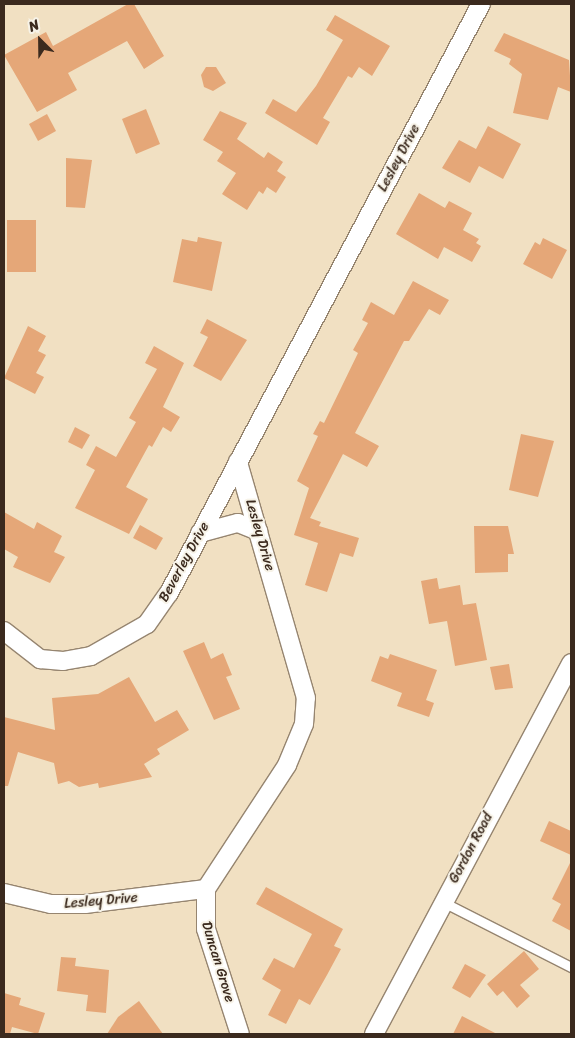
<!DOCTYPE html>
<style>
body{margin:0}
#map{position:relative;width:575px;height:1038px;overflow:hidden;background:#f1e0c2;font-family:Sriracha,sans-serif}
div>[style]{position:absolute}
.building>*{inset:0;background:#e5a778}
.roads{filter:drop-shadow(1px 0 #968570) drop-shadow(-1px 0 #968570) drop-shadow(0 1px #968570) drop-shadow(0 -1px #968570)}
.lane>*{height:9px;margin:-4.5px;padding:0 4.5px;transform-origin:4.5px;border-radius:4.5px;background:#fff}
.street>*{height:18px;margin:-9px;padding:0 9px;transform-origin:9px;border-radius:9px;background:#fff}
span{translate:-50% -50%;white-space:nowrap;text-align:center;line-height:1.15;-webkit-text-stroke:4px #f7f3e8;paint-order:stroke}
.street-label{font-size:14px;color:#3b2a1e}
.frame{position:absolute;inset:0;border:5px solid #3b2a1e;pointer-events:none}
.north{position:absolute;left:15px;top:15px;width:50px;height:50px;-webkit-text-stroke:4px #f7f3e8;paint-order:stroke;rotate:337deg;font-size:14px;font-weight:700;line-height:20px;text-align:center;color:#3b2a1e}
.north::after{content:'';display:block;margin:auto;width:18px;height:22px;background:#3b2a1e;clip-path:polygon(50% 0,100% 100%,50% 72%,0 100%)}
</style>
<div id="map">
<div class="building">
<i style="clip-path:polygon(128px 4px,134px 4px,164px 56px,144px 69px,127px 41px,68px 73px,77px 90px,37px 112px,4px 55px,46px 32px,53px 46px)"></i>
<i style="clip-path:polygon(335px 15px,390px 46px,372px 76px,359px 67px,352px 78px,348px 76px,323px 118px,330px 122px,317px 145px,265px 113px,273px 99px,296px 112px,316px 86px,343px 40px,326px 30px)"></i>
<i style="clip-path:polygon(504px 33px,569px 60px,571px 92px,558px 87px,548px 120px,513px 113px,522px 74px,509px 64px,511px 59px,494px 51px)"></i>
<i style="clip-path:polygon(206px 67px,216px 67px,226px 83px,213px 91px,204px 87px,201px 75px)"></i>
<i style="clip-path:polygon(146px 109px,160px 144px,136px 154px,122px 119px)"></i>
<i style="clip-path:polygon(220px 111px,247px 123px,237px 139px,264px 158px,268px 152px,283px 162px,277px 171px,286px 177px,276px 193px,267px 187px,263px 194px,259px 191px,247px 210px,222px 194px,236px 173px,217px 161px,223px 152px,203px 140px)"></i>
<i style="clip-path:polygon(47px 114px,56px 131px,38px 141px,29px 124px)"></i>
<i style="clip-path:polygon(488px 126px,521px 144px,503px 179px,479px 166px,470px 183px,442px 168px,459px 140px,476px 149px)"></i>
<i style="clip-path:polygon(66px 158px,92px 160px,85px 208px,66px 207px)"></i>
<i style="clip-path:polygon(419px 193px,445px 208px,449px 201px,472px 213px,463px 230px,479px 239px,476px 243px,481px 246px,472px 262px,444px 247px,438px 259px,396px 234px)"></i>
<i style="clip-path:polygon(7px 220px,36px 220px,36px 272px,7px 272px)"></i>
<i style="clip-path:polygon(198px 237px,222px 242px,212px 291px,173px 282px,182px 239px,197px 242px)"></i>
<i style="clip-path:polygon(543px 238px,567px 250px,552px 279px,523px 264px,535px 242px,540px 245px)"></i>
<i style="clip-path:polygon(413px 281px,449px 300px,440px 315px,429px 309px,409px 341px,404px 341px,355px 433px,379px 446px,367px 467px,343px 454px,310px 518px,321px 522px,319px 526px,359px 538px,353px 557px,340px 553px,327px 592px,305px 585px,318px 543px,294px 535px,309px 488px,297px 481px,318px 436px,313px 434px,320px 421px,324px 423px,358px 353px,353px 350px,368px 323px,362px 320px,371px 302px,394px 315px)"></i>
<i style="clip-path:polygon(207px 319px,247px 340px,221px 381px,193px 366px,208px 337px,200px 333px)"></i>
<i style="clip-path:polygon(28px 326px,46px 336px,38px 351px,46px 355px,36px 373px,44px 377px,35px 394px,4px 378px)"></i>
<i style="clip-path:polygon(154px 346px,184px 363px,163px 407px,180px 417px,171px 432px,163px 427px,152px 447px,149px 445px,126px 487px,148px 499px,129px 534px,75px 508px,95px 470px,86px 465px,96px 446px,116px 457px,136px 422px,129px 418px,157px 369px,145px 363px)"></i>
<i style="clip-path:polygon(75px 427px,90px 435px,82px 449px,68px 442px)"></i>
<i style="clip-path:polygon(521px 434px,554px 441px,538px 497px,509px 490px)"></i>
<i style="clip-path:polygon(4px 512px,34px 529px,37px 522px,62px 536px,54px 552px,65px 557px,50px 583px,13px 567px,18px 557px,4px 549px)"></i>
<i style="clip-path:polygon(140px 525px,163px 538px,156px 550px,133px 538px)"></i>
<i style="clip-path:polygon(474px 526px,508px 526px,514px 554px,508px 554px,508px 572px,475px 573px)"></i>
<i style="clip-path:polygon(437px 578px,439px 589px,460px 585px,463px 605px,476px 603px,487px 660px,455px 666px,447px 621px,429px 624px,421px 581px)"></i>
<i style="clip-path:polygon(204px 642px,211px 659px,223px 653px,232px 675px,226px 677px,240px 709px,214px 720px,183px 651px)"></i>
<i style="clip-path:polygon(390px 654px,437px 670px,426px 700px,434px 703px,429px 717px,397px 706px,402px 693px,371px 681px,380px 656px,388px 659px)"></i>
<i style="clip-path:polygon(509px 664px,513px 688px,495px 690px,490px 667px)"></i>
<i style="clip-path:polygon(129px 677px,155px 722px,177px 710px,189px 730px,157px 749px,160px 754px,144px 764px,152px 777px,99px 788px,98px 783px,79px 787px,69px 781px,58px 784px,54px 763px,18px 752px,8px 786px,4px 786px,4px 717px,55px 730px,52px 698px,98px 694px)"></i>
<i style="clip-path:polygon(549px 821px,571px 831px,571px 855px,540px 841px)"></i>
<i style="clip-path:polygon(571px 861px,571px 931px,552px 921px,561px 904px,552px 899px)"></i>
<i style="clip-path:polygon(266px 887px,343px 929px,334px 946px,341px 949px,327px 975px,310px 1005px,299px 999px,286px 1024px,268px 1015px,281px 990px,262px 979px,274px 958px,294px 968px,312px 934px,256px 904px)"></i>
<i style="clip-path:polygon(524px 951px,539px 969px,520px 985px,530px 996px,517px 1008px,503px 991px,497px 996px,487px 984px)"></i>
<i style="clip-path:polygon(61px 957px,76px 958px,75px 966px,109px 970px,106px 1013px,86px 1011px,88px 995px,57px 991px)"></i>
<i style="clip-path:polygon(465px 964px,486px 975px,470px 998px,452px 988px)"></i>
<i style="clip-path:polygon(4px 993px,21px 998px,19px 1005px,45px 1013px,38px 1034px,12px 1027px,10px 1034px,4px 1034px)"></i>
<i style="clip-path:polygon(139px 1001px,163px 1034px,107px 1034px,118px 1017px)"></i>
<i style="clip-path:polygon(462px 1016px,497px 1034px,453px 1034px)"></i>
</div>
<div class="roads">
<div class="lane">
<i style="left:443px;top:902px;width:144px;rotate:26.9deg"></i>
</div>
<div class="street">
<i style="left:200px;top:533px;width:39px;rotate:-15deg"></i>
<i style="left:238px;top:523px;width:22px;rotate:22deg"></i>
<i style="left:4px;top:631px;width:46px;rotate:37.9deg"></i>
<i style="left:40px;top:659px;width:23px;rotate:5deg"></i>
<i style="left:63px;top:661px;width:28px;rotate:-10deg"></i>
<i style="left:91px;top:656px;width:64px;rotate:-29.7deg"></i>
<i style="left:147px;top:624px;width:38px;rotate:-55deg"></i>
<i style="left:169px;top:593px;width:667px;rotate:-62.09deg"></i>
<i style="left:206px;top:889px;width:40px;rotate:90deg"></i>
<i style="left:206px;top:929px;width:110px;rotate:72.1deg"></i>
<i style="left:4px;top:893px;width:48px;rotate:13.2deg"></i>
<i style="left:51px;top:904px;width:34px"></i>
<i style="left:85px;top:904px;width:122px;rotate:-7.1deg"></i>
<i style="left:206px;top:889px;width:148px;rotate:-56.8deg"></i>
<i style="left:287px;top:765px;width:44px;rotate:-67.5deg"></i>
<i style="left:304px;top:724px;width:26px;rotate:-86deg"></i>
<i style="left:306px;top:698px;width:246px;rotate:-106.1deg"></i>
<i style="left:374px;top:1034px;width:420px;rotate:-62deg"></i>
</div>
</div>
<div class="street-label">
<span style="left:399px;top:158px;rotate:-62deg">Lesley Drive</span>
<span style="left:260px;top:535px;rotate:74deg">Lesley Drive</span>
<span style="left:184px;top:562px;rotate:-61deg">Beverley Drive</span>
<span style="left:471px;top:848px;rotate:-62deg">Gordon Road</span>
<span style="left:101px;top:901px;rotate:-5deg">Lesley Drive</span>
<span style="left:218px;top:962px;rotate:73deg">Duncan Grove</span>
</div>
<div class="frame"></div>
<div class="north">N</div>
</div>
